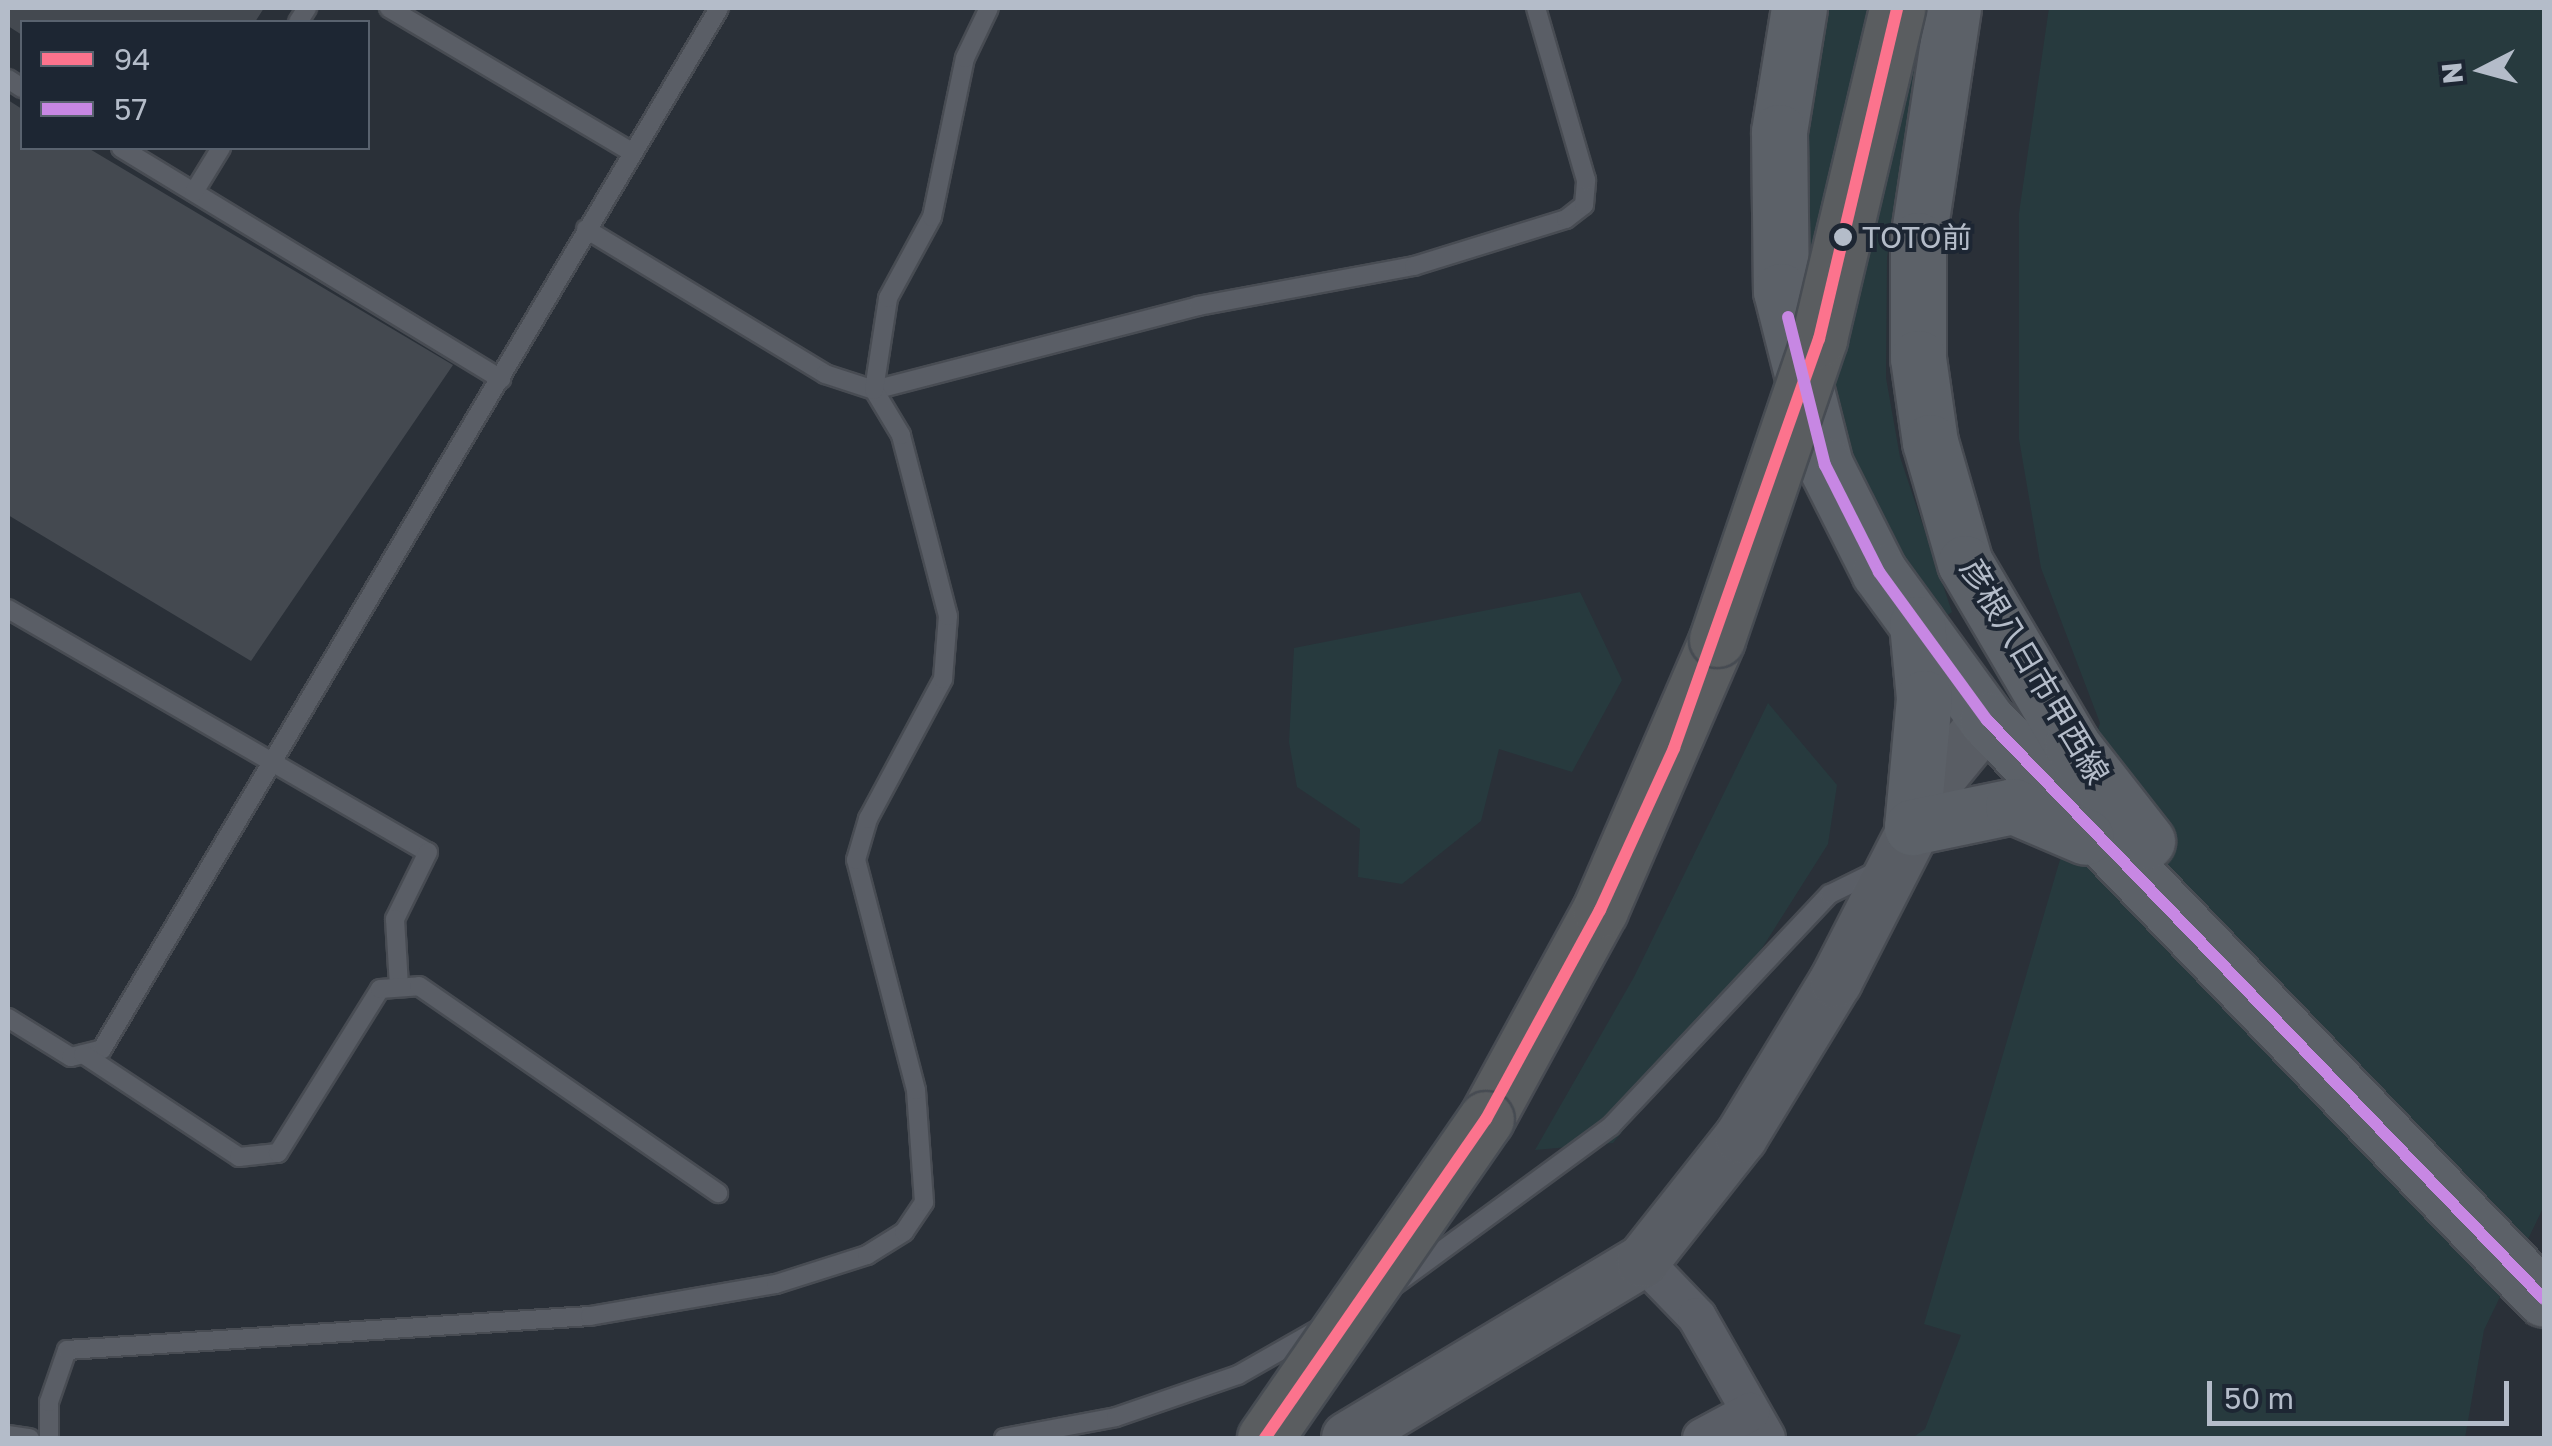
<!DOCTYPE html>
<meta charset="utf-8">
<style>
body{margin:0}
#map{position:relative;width:2552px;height:1446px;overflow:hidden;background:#2a3038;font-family:"Golos Text","Noto Sans JP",sans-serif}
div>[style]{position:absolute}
.green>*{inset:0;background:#273a3e}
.building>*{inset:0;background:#444950}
.roads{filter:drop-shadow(2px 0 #484c53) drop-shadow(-2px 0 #484c53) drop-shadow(0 2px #484c53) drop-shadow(0 -2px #484c53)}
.lane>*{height:18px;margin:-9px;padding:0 9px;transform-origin:9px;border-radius:9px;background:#5a5e66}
.street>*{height:38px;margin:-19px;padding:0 19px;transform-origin:19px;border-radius:19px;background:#5a5e66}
.secondary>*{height:52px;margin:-26px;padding:0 26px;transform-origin:26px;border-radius:26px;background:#595d64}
.primary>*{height:55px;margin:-27.5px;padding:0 27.5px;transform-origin:27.5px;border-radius:27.5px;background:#5c6168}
.highway>*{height:55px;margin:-27.5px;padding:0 27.5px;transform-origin:27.5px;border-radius:27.5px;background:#5a5d60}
.bridges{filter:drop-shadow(2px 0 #474c53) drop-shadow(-2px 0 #474c53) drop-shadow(0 2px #474c53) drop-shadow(0 -2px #474c53)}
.highway-bridge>*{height:55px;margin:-27.5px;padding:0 27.5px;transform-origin:27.5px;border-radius:27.5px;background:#5a5d60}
.bus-1>*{height:12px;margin:-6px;padding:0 6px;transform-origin:6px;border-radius:6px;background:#fc738d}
.bus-2>*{height:12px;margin:-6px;padding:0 6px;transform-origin:6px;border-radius:6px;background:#c787e3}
.dots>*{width:28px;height:28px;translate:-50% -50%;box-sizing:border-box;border:5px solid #1d2633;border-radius:50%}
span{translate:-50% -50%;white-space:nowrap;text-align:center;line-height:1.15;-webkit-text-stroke:8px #1d2633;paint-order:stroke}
.bus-label{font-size:30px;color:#b4bcc9}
.left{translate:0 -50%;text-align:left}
.street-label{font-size:32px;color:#b4bcc9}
.frame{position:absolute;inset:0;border:10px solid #b4bcc9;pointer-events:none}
.legend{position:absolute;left:20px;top:20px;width:350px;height:130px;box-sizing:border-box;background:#1d2633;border:2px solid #59626f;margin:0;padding:12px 18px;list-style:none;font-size:30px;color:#b4bcc9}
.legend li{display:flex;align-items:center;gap:20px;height:50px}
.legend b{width:50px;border:2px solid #59626f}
.north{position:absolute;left:2432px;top:20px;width:100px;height:100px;-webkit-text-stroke:8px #1d2633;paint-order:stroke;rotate:264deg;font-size:28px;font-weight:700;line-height:40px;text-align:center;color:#b4bcc9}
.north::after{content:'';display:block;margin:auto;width:35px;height:45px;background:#b4bcc9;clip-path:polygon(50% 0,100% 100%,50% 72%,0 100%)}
.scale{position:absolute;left:2207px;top:1381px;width:302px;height:45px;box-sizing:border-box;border:5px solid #b4bcc9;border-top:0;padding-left:12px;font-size:30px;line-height:35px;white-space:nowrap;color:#b4bcc9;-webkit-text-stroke:8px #1d2633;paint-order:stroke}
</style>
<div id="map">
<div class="green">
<i style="clip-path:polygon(1807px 8px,1932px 8px,1887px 257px,1886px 378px,1900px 457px,1952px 612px,1930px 627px,1872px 533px,1789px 283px)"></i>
<i style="clip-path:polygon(2049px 8px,2544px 8px,2544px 1206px,2484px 1330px,2465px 1438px,1912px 1438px,1925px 1429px,1961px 1335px,1924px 1324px,2100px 723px,2041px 568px,2019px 439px,2019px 213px)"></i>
<i style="clip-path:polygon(1580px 592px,1622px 680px,1572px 772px,1499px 749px,1481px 821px,1402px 884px,1358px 877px,1360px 829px,1297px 787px,1289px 742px,1294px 648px)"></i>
<i style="clip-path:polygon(1768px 703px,1837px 785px,1828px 844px,1735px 991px,1613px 1143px,1535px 1150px,1634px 977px)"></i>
</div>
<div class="building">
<i style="clip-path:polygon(8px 8px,264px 8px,255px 22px,22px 22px,22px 35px,8px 26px)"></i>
<i style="clip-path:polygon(8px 100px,22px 109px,22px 148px,88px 148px,453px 365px,251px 661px,8px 515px)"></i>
</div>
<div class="roads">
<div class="lane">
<i style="left:389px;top:8px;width:282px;rotate:30.7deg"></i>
<i style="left:298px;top:22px;width:17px;rotate:-57deg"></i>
<i style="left:8px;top:79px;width:17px;rotate:33deg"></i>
<i style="left:121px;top:148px;width:445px;rotate:31.3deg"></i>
<i style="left:194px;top:192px;width:52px;rotate:-58.5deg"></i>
<i style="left:586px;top:229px;width:280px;rotate:31.2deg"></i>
<i style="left:825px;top:374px;width:52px;rotate:18.1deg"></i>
<i style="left:874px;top:390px;width:335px;rotate:-14.5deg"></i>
<i style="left:1198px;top:306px;width:220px;rotate:-10.5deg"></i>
<i style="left:1414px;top:266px;width:159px;rotate:-17.2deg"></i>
<i style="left:1566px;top:219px;width:23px;rotate:-38deg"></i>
<i style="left:1584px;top:205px;width:25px;rotate:-85deg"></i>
<i style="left:1586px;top:180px;width:179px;rotate:-106.2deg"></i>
<i style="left:8px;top:609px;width:485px;rotate:30.1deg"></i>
<i style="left:428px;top:852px;width:75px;rotate:116.2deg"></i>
<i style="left:395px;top:919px;width:67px;rotate:86.6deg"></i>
<i style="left:8px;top:1018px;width:74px;rotate:31.8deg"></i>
<i style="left:71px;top:1057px;width:32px;rotate:-14deg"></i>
<i style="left:102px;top:1049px;width:1210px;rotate:-59.34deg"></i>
<i style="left:83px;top:1054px;width:187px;rotate:33.4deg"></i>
<i style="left:239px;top:1157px;width:39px;rotate:-6deg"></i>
<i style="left:278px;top:1153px;width:193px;rotate:-58.1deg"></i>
<i style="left:380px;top:989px;width:39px;rotate:-4deg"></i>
<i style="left:419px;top:986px;width:364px;rotate:34.7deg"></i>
<i style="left:1392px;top:1287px;width:272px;rotate:-36.3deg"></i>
<i style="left:1611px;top:1126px;width:319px;rotate:-46.7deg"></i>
<i style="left:1830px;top:894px;width:52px;rotate:-26.1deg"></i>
<i style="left:8px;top:1435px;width:22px;rotate:8deg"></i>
<i style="left:49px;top:1438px;width:36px;rotate:-90deg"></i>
<i style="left:49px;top:1402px;width:55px;rotate:-70.9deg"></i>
<i style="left:67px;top:1350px;width:524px;rotate:-3.72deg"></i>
<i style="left:590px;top:1316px;width:189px;rotate:-9.8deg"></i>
<i style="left:776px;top:1284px;width:96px;rotate:-17.7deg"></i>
<i style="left:867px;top:1255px;width:44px;rotate:-31.9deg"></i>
<i style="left:904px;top:1232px;width:36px;rotate:-56deg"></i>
<i style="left:924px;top:1202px;width:112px;rotate:-94.1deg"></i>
<i style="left:916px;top:1090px;width:238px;rotate:-104.6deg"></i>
<i style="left:856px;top:860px;width:43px;rotate:-73.7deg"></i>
<i style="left:868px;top:819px;width:159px;rotate:-61.8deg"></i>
<i style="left:943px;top:679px;width:63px;rotate:-85.5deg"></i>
<i style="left:948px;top:616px;width:187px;rotate:-104.6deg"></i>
<i style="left:901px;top:435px;width:52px;rotate:-121deg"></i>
<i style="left:874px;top:390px;width:93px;rotate:-81.3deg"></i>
<i style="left:888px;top:298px;width:92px;rotate:-61.5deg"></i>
<i style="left:932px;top:217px;width:162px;rotate:-78.3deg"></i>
<i style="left:965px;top:58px;width:55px;rotate:-64.4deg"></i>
<i style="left:1004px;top:1438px;width:114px;rotate:-10.6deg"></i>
<i style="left:1116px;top:1417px;width:129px;rotate:-19deg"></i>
<i style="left:1238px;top:1375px;width:91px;rotate:-29.7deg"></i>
</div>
<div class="street">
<i style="left:1643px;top:1261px;width:78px;rotate:46deg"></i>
<i style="left:1697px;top:1317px;width:139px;rotate:60.3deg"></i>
<i style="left:1702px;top:1438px;width:55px;rotate:-28.4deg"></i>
</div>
<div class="secondary">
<i style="left:1348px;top:1438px;width:344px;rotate:-31deg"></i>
<i style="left:1643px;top:1261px;width:158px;rotate:-51.7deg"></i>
<i style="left:1741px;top:1137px;width:183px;rotate:-58.7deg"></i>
<i style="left:1836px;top:981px;width:230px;rotate:-62.9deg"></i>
<i style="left:1941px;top:776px;width:72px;rotate:-50.6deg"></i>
</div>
<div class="primary">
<i style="left:1799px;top:8px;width:126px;rotate:99.2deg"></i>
<i style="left:1779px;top:132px;width:159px;rotate:89.3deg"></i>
<i style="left:1781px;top:291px;width:179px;rotate:75.8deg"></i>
<i style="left:1825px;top:465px;width:120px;rotate:63.2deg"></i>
<i style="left:1879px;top:572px;width:183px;rotate:53.9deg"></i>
<i style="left:1987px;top:720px;width:803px;rotate:46.11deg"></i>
<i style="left:1953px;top:8px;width:235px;rotate:98.6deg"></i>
<i style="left:1918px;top:240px;width:118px;rotate:90deg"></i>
<i style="left:1918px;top:358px;width:85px;rotate:81.9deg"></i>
<i style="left:1930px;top:442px;width:126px;rotate:73.9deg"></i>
<i style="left:1965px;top:563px;width:211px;rotate:59.5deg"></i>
<i style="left:2072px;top:745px;width:122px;rotate:52deg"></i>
<i style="left:1917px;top:624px;width:74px;rotate:84.6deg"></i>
<i style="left:1924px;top:698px;width:130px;rotate:95.3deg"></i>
<i style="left:1912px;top:827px;width:103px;rotate:-11.7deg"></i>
<i style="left:2013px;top:806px;width:79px;rotate:23deg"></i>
</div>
<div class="highway">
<i style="left:1486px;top:1119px;width:238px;rotate:-61.4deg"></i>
<i style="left:1600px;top:910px;width:295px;rotate:-66.6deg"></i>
</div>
</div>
<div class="bridges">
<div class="highway-bridge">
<i style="left:1717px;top:639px;width:317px;rotate:-71.2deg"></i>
<i style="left:1819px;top:339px;width:340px;rotate:-76.7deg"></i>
<i style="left:1265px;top:1438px;width:388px;rotate:-55.3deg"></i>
</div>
</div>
<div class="bus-1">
<i style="left:1265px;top:1438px;width:388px;rotate:-55.3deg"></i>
<i style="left:1486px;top:1119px;width:238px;rotate:-61.4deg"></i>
<i style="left:1600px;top:910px;width:178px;rotate:-65.4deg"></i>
<i style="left:1674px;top:748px;width:434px;rotate:-70.5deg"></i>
<i style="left:1819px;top:339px;width:340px;rotate:-76.7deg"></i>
</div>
<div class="bus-2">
<i style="left:1788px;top:317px;width:153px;rotate:76deg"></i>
<i style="left:1825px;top:465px;width:120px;rotate:63.2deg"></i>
<i style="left:1879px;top:572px;width:183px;rotate:53.9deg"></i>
<i style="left:1987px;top:720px;width:803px;rotate:46.11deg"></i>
</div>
<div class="dots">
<i style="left:1843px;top:237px;background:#b4bcc9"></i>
</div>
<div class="bus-label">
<span class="left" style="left:1862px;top:237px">TOTO前</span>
</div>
<div class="street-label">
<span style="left:2035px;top:671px;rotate:59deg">彦根八日市甲西線</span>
</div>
<div class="frame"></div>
<ul class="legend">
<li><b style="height:12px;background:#fc738d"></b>94</li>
<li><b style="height:12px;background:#c787e3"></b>57</li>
</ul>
<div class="north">N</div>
<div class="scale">50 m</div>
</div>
